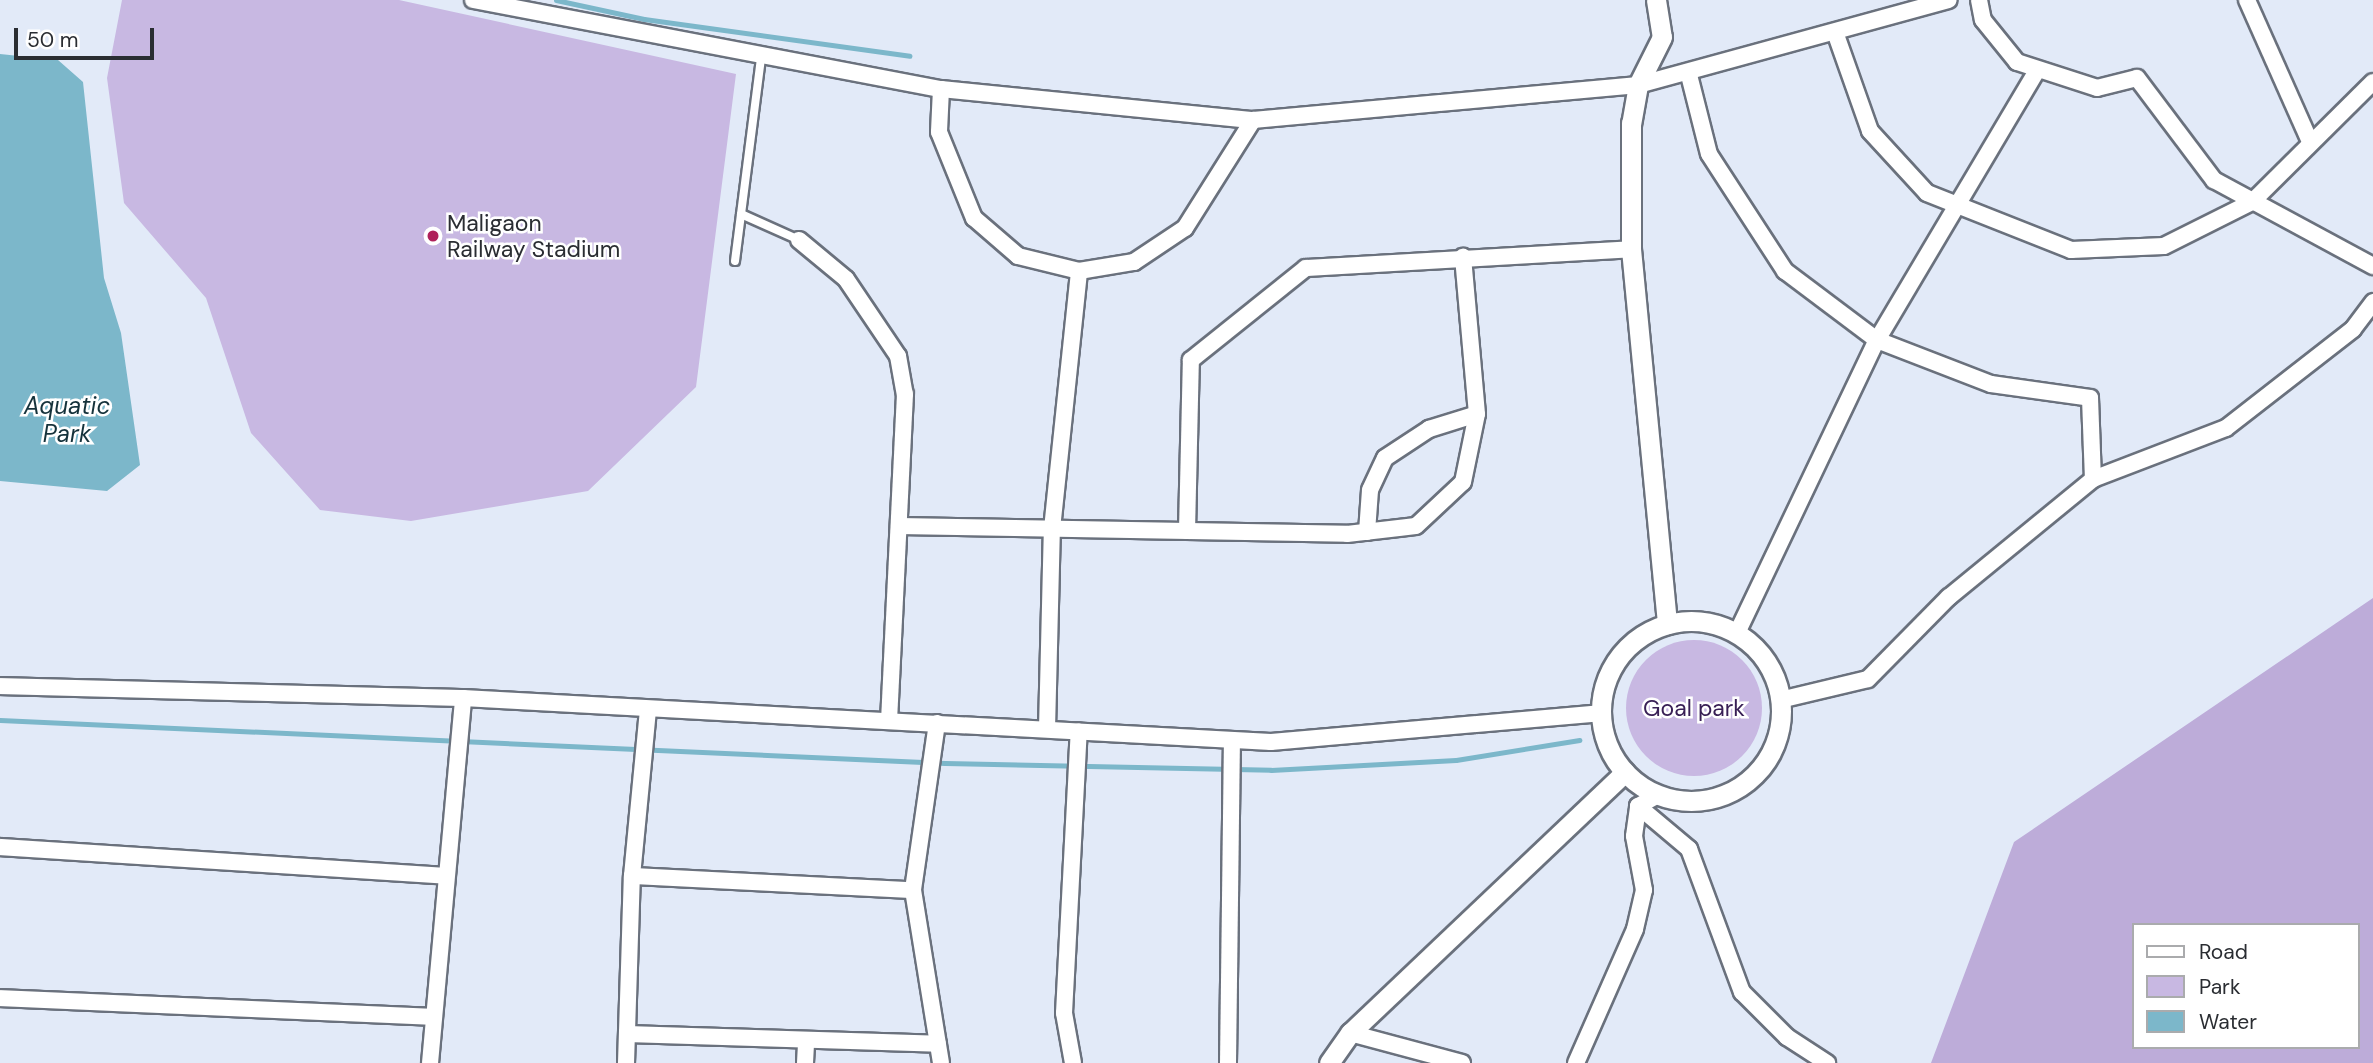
<!DOCTYPE html>
<style>
body{margin:0}
#map{position:relative;width:2373px;height:1063px;overflow:hidden;background:#e2eaf8;font-family:"DM Sans",sans-serif}
div>[style]{position:absolute}
.green>*{inset:0;background:#c8b8e2}
.round{border-radius:50%}
.forest>*{inset:0;background:#bdacd9}
.water>*{inset:0;background:#7cb7ca}
.stream>*{height:5px;margin:-2.5px;padding:0 2.5px;transform-origin:2.5px;border-radius:2.5px;background:#7cb7ca}
.roads{filter:drop-shadow(2px 0 #6a717d) drop-shadow(-2px 0 #6a717d) drop-shadow(0 2px #6a717d) drop-shadow(0 -2px #6a717d)}
.service>*{height:8px;margin:-4px;padding:0 4px;transform-origin:4px;border-radius:4px;background:#fff}
.minor>*{height:16px;margin:-8px;padding:0 8px;transform-origin:8px;border-radius:8px;background:#fff}
.tertiary>*{height:19px;margin:-9.5px;padding:0 9.5px;transform-origin:9.5px;border-radius:9.5px;background:#fff}
.tertiary>.ring{margin:-9.5px;padding:0;box-sizing:content-box;background:none;border:19px solid #fff;border-radius:50%}
.dots>*{width:19px;height:19px;translate:-50% -50%;box-sizing:border-box;border:4px solid #fff;border-radius:50%}
span{translate:-50% -50%;white-space:nowrap;text-align:center;line-height:1.15;-webkit-text-stroke:5px #fff;paint-order:stroke}
.poi-label{font-size:23px;color:#2a2d32}
.left{translate:0 -50%;text-align:left}
.park-label{font-size:23px;color:#392056}
.water-label{font-size:24px;color:#15323b;font-style:italic}
.legend{position:absolute;left:2132px;top:923px;width:228px;height:126px;box-sizing:border-box;background:#fff;border:2px solid #aaabad;margin:0;padding:9px 12px;list-style:none;font-size:21px;color:#2a2d32}
.legend li{display:flex;align-items:center;gap:14px;height:35px}
.legend b{width:35px;border:2px solid #aaabad}
.scale{position:absolute;left:14px;top:28px;width:140px;height:32px;box-sizing:border-box;border:4px solid #2a2d32;border-top:0;padding-left:9px;font-size:21px;line-height:24px;white-space:nowrap;color:#2a2d32;-webkit-text-stroke:5px #fff;paint-order:stroke}
</style>
<div id="map">
<div class="green">
<i style="clip-path:polygon(122px 0,399px 0,736px 74px,696px 387px,588px 491px,411px 521px,320px 510px,251px 433px,206px 298px,124px 203px,107px 78px)"></i>
<i class="round" style="left:1626px;top:640px;width:136px;height:136px"></i>
</div>
<div class="forest">
<i style="clip-path:polygon(evenodd,2373px 598px,2373px 1063px,1931px 1063px,2014px 842px,2373px 598px,2133px 925px,2357px 925px,2357px 1047px,2133px 1047px,2133px 925px)"></i>
</div>
<div class="water">
<i style="clip-path:polygon(0 54px,58px 60px,83px 82px,104px 278px,121px 333px,140px 465px,107px 491px,0 481px)"></i>
</div>
<div class="stream">
<i style="left:556px;top:0;width:90px;rotate:12.2deg"></i>
<i style="left:644px;top:19px;width:268px;rotate:7.9deg"></i>
<i style="left:0;top:720px;width:946px;rotate:2.61deg"></i>
<i style="left:945px;top:763px;width:326px;rotate:1.2deg"></i>
<i style="left:1271px;top:770px;width:185px;rotate:-3.1deg"></i>
<i style="left:1456px;top:760px;width:125px;rotate:-9.2deg"></i>
</div>
<div class="roads">
<div class="service">
<i style="left:741px;top:214px;width:64px;rotate:24.1deg"></i>
<i style="left:735px;top:261px;width:206px;rotate:-82.7deg"></i>
</div>
<div class="minor">
<i style="left:473px;top:0;width:476px;rotate:10.8deg"></i>
<i style="left:941px;top:89px;width:314px;rotate:5.7deg"></i>
<i style="left:1253px;top:120px;width:387px;rotate:-5.2deg"></i>
<i style="left:1638px;top:85px;width:322px;rotate:-15.3deg"></i>
<i style="left:1979px;top:0;width:20px;rotate:79deg"></i>
<i style="left:1983px;top:20px;width:54px;rotate:51deg"></i>
<i style="left:2017px;top:62px;width:84px;rotate:18deg"></i>
<i style="left:2097px;top:88px;width:41px;rotate:-14deg"></i>
<i style="left:2137px;top:78px;width:128px;rotate:53deg"></i>
<i style="left:2214px;top:180px;width:181px;rotate:28.4deg"></i>
<i style="left:2247px;top:0;width:152px;rotate:66deg"></i>
<i style="left:1835px;top:32px;width:105px;rotate:70.5deg"></i>
<i style="left:1870px;top:131px;width:84px;rotate:47.4deg"></i>
<i style="left:1927px;top:193px;width:155px;rotate:21.6deg"></i>
<i style="left:2071px;top:250px;width:93px;rotate:-2.5deg"></i>
<i style="left:2164px;top:246px;width:98px;rotate:-26.6deg"></i>
<i style="left:2252px;top:202px;width:170px;rotate:-44.8deg"></i>
<i style="left:1689px;top:75px;width:81px;rotate:75.8deg"></i>
<i style="left:1709px;top:154px;width:140px;rotate:57deg"></i>
<i style="left:1785px;top:271px;width:115px;rotate:36.9deg"></i>
<i style="left:1877px;top:340px;width:122px;rotate:21.1deg"></i>
<i style="left:1991px;top:384px;width:100px;rotate:8deg"></i>
<i style="left:2090px;top:398px;width:81px;rotate:87.9deg"></i>
<i style="left:941px;top:89px;width:43px;rotate:92.7deg"></i>
<i style="left:939px;top:132px;width:93px;rotate:67.9deg"></i>
<i style="left:974px;top:218px;width:58px;rotate:40.8deg"></i>
<i style="left:1018px;top:256px;width:63px;rotate:13.8deg"></i>
<i style="left:1079px;top:271px;width:56px;rotate:-9.3deg"></i>
<i style="left:1134px;top:262px;width:61px;rotate:-33.7deg"></i>
<i style="left:1185px;top:228px;width:128px;rotate:-57.8deg"></i>
<i style="left:799px;top:240px;width:61px;rotate:39.7deg"></i>
<i style="left:846px;top:279px;width:93px;rotate:56deg"></i>
<i style="left:898px;top:356px;width:39px;rotate:80deg"></i>
<i style="left:905px;top:394px;width:326px;rotate:92.8deg"></i>
<i style="left:899px;top:526px;width:448px;rotate:1deg"></i>
<i style="left:1347px;top:534px;width:69px;rotate:-6.6deg"></i>
<i style="left:1416px;top:526px;width:64px;rotate:-43.1deg"></i>
<i style="left:1463px;top:482px;width:69px;rotate:-78.4deg"></i>
<i style="left:1477px;top:414px;width:158px;rotate:-95.1deg"></i>
<i style="left:1187px;top:531px;width:171px;rotate:-88.7deg"></i>
<i style="left:1191px;top:360px;width:147px;rotate:-38.7deg"></i>
<i style="left:1306px;top:268px;width:326px;rotate:-3.3deg"></i>
<i style="left:1367px;top:532px;width:42px;rotate:-85.9deg"></i>
<i style="left:1370px;top:490px;width:35px;rotate:-65deg"></i>
<i style="left:1385px;top:458px;width:53px;rotate:-33.4deg"></i>
<i style="left:1429px;top:429px;width:50px;rotate:-17.4deg"></i>
<i style="left:1737px;top:633px;width:325px;rotate:-64.5deg"></i>
<i style="left:1877px;top:340px;width:313px;rotate:-59.3deg"></i>
<i style="left:0;top:686px;width:463px;rotate:1.5deg"></i>
<i style="left:463px;top:698px;width:809px;rotate:3.12deg"></i>
<i style="left:1271px;top:742px;width:330px;rotate:-5deg"></i>
<i style="left:1780px;top:700px;width:90px;rotate:-13.4deg"></i>
<i style="left:1868px;top:679px;width:115px;rotate:-45.4deg"></i>
<i style="left:1949px;top:597px;width:186px;rotate:-39.3deg"></i>
<i style="left:2093px;top:479px;width:142px;rotate:-21deg"></i>
<i style="left:2226px;top:428px;width:161px;rotate:-37.9deg"></i>
<i style="left:2353px;top:329px;width:34px;rotate:-53deg"></i>
<i style="left:937px;top:723px;width:169px;rotate:98.2deg"></i>
<i style="left:913px;top:890px;width:175px;rotate:80.8deg"></i>
<i style="left:1047px;top:729px;width:200px;rotate:-88.6deg"></i>
<i style="left:1052px;top:529px;width:259px;rotate:-84deg"></i>
<i style="left:1658px;top:795px;width:23px;rotate:151deg"></i>
<i style="left:1638px;top:806px;width:67px;rotate:40.1deg"></i>
<i style="left:1689px;top:849px;width:153px;rotate:69.7deg"></i>
<i style="left:1742px;top:992px;width:64px;rotate:45deg"></i>
<i style="left:1787px;top:1037px;width:48px;rotate:33deg"></i>
<i style="left:0;top:847px;width:447px;rotate:3.7deg"></i>
<i style="left:632px;top:876px;width:281px;rotate:2.9deg"></i>
<i style="left:0;top:998px;width:434px;rotate:2.5deg"></i>
<i style="left:1350px;top:1033px;width:116px;rotate:15deg"></i>
<i style="left:627px;top:1034px;width:311px;rotate:1.8deg"></i>
<i style="left:430px;top:1063px;width:366px;rotate:-84.8deg"></i>
<i style="left:626px;top:1063px;width:187px;rotate:-88.2deg"></i>
<i style="left:632px;top:876px;width:167px;rotate:-84.5deg"></i>
<i style="left:805px;top:1063px;width:21px;rotate:-87deg"></i>
<i style="left:1073px;top:1063px;width:51px;rotate:-100.2deg"></i>
<i style="left:1064px;top:1013px;width:282px;rotate:-87deg"></i>
<i style="left:1228px;top:1063px;width:323px;rotate:-89.3deg"></i>
<i style="left:1576px;top:1063px;width:146px;rotate:-66.2deg"></i>
<i style="left:1635px;top:929px;width:40px;rotate:-77deg"></i>
<i style="left:1644px;top:890px;width:55px;rotate:-100.5deg"></i>
<i style="left:1634px;top:836px;width:30px;rotate:-82deg"></i>
</div>
<div class="tertiary">
<i style="left:1656px;top:0;width:37px;rotate:81deg"></i>
<i style="left:1662px;top:37px;width:54px;rotate:116.6deg"></i>
<i style="left:1638px;top:85px;width:39px;rotate:100deg"></i>
<i style="left:1631px;top:123px;width:126px;rotate:90deg"></i>
<i style="left:1631px;top:249px;width:377px;rotate:84.5deg"></i>
<i class="ring" style="left:1601px;top:621px;width:161px;height:161px"></i>
<i style="left:1329px;top:1063px;width:37px;rotate:-55deg"></i>
<i style="left:1350px;top:1033px;width:379px;rotate:-43.5deg"></i>
</div>
</div>
<div class="dots">
<i style="left:433px;top:236px;background:#af215a"></i>
</div>
<div class="poi-label">
<span class="left" style="left:447px;top:236px">Maligaon<br>Railway Stadium</span>
</div>
<div class="park-label">
<span style="left:1694px;top:708px">Goal park</span>
</div>
<div class="water-label">
<span style="left:67px;top:420px">Aquatic<br>Park</span>
</div>
<ul class="legend">
<li><b style="height:9px;background:#fff"></b>Road</li>
<li><b style="height:19px;background:#c8b8e2"></b>Park</li>
<li><b style="height:19px;background:#7cb7ca"></b>Water</li>
</ul>
<div class="scale">50 m</div>
</div>
